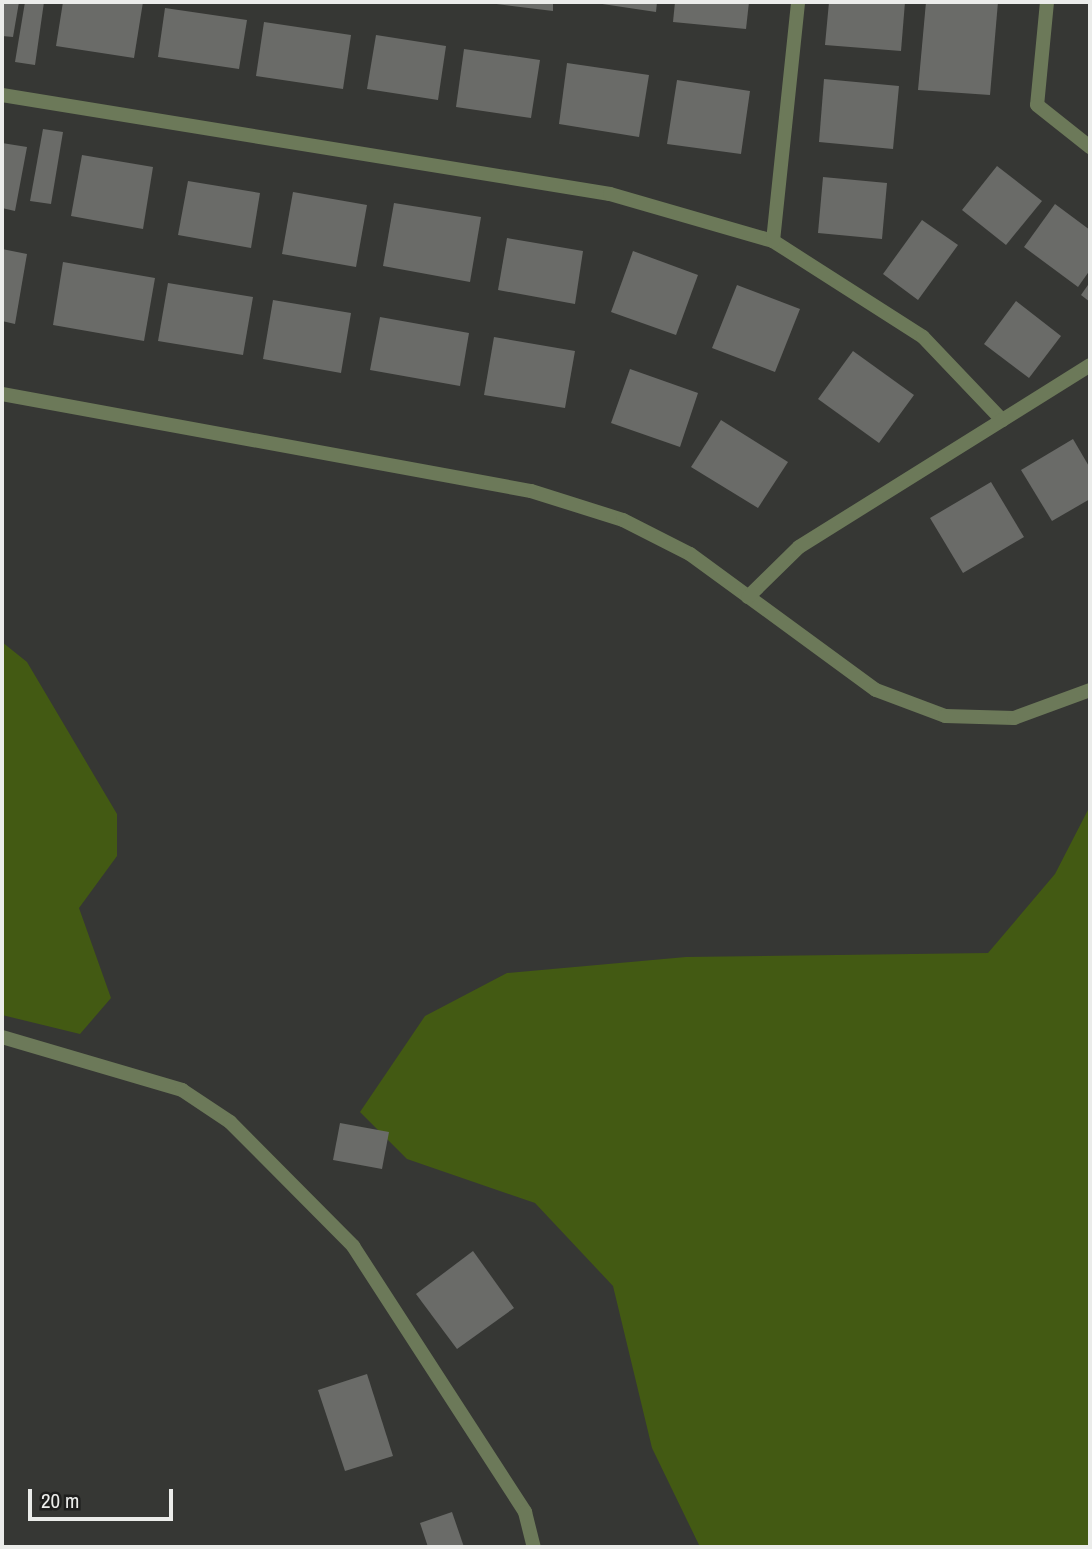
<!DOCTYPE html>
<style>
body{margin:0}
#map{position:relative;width:1092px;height:1549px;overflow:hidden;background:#363734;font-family:"Archivo Narrow",sans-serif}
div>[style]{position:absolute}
.green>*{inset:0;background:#435a13}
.building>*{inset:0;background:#6a6b68}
.minor>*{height:14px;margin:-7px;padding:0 7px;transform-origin:7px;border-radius:7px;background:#6c7959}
span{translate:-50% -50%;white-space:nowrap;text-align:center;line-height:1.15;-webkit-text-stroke:6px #1e1e1d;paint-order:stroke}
.frame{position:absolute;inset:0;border:4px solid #ebecea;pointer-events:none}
.scale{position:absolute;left:28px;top:1489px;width:145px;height:32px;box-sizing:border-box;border:4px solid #ebecea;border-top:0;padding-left:9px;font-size:21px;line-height:24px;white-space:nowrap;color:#ebecea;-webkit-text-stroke:5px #1e1e1d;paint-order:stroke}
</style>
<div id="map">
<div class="green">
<i style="clip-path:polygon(2px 642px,27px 662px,117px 814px,117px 856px,79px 908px,111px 998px,80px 1034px,2px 1015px)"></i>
<i style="clip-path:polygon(1090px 806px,1090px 1547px,700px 1547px,652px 1448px,613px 1286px,535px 1203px,407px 1159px,360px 1112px,425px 1016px,507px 973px,686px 957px,988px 953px,1055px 874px)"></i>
</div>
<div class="building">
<i style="clip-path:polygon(2px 2px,19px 2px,13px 37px,2px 36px)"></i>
<i style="clip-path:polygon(25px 2px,44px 2px,35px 65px,15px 62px)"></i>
<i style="clip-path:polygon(63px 2px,143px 2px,134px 58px,56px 46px)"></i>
<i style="clip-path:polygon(481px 2px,553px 2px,553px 11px)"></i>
<i style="clip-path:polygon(589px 2px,657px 2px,656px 12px)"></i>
<i style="clip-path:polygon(675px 2px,749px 2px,746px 29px,673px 22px)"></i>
<i style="clip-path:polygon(829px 2px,905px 2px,901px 51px,825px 45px)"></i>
<i style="clip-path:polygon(926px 2px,998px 2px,990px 95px,918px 90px)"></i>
<i style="clip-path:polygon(165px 8px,247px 20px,239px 69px,158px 57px)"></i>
<i style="clip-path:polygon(264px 22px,351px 35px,343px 89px,256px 76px)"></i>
<i style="clip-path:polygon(376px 35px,446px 46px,438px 100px,367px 89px)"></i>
<i style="clip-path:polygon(464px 49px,540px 60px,531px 118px,456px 107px)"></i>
<i style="clip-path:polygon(567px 63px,649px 75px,639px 137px,559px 124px)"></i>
<i style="clip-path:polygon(824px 79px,899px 86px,893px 149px,819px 142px)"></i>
<i style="clip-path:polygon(677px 80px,750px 91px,741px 154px,667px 144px)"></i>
<i style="clip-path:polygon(43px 129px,63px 132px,51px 204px,30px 201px)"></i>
<i style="clip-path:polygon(2px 143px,27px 147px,15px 211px,2px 208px)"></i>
<i style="clip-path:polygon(82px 155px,153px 167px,143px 229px,71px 216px)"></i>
<i style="clip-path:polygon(997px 166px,1042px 201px,1006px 245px,962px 210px)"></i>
<i style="clip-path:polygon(823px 177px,887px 183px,882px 239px,818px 233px)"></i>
<i style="clip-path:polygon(188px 181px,260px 193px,251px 248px,178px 235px)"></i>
<i style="clip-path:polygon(293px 192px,367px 205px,356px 267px,282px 254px)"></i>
<i style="clip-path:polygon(394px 203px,481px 217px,470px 282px,383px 266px)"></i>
<i style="clip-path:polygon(1055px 204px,1090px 230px,1090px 270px,1078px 287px,1024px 247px)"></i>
<i style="clip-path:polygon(922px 220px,958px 245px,918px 300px,883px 274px)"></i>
<i style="clip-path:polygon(507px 238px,583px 251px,575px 304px,498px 290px)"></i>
<i style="clip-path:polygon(2px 249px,27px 254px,15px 324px,2px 321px)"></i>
<i style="clip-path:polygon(633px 251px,698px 275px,676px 335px,611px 312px)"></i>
<i style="clip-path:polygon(63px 262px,155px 278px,144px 341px,53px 325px)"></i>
<i style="clip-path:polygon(1090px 282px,1090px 302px,1081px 295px)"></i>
<i style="clip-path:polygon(168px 283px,253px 297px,243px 355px,158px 341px)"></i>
<i style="clip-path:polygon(737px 285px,800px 309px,775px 372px,712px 348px)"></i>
<i style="clip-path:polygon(273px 300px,351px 313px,341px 373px,263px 359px)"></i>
<i style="clip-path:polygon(1016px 301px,1061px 336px,1029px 378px,984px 344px)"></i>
<i style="clip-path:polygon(380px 317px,469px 333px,460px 386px,370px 370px)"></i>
<i style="clip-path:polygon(494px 337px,575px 351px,565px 408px,484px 395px)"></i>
<i style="clip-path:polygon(853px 351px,914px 395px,879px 443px,818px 399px)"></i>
<i style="clip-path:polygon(630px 369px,698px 393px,680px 447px,611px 423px)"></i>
<i style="clip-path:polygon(721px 420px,788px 462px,758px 508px,691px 467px)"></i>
<i style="clip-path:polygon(1073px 439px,1090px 468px,1090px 499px,1052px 521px,1021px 470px)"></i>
<i style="clip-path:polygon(991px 482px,1024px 537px,963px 573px,930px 518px)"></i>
<i style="clip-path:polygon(340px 1123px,389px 1132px,382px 1169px,333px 1160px)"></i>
<i style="clip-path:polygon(473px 1251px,514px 1308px,457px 1349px,416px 1294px)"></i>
<i style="clip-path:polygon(367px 1374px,393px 1456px,345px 1471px,318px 1390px)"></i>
<i style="clip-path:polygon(452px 1512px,464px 1547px,428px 1547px,420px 1523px)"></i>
</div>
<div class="minor">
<i style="left:1047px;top:2px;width:103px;rotate:95.5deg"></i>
<i style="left:1037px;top:105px;width:68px;rotate:38.4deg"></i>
<i style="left:2px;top:95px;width:616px;rotate:9.25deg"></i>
<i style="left:610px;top:194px;width:170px;rotate:16.1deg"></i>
<i style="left:773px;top:241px;width:178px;rotate:32.6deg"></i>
<i style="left:923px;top:337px;width:115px;rotate:46.4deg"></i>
<i style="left:773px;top:241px;width:240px;rotate:-84deg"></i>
<i style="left:2px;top:394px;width:538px;rotate:10.39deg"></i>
<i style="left:531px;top:491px;width:96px;rotate:17.5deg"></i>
<i style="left:623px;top:520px;width:75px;rotate:26.9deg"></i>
<i style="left:690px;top:554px;width:230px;rotate:36.2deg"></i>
<i style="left:876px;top:690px;width:74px;rotate:20.6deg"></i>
<i style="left:945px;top:716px;width:69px;rotate:1.7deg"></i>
<i style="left:1014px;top:718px;width:81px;rotate:-20.2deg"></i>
<i style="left:748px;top:597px;width:71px;rotate:-44.4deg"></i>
<i style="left:799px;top:547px;width:343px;rotate:-32deg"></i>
<i style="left:2px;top:1037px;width:188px;rotate:16.4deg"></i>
<i style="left:182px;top:1090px;width:58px;rotate:33.7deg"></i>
<i style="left:230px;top:1122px;width:175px;rotate:45.2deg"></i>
<i style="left:353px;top:1246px;width:317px;rotate:57.1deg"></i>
<i style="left:525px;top:1512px;width:36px;rotate:76deg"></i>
</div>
<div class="frame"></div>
<div class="scale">20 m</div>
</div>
